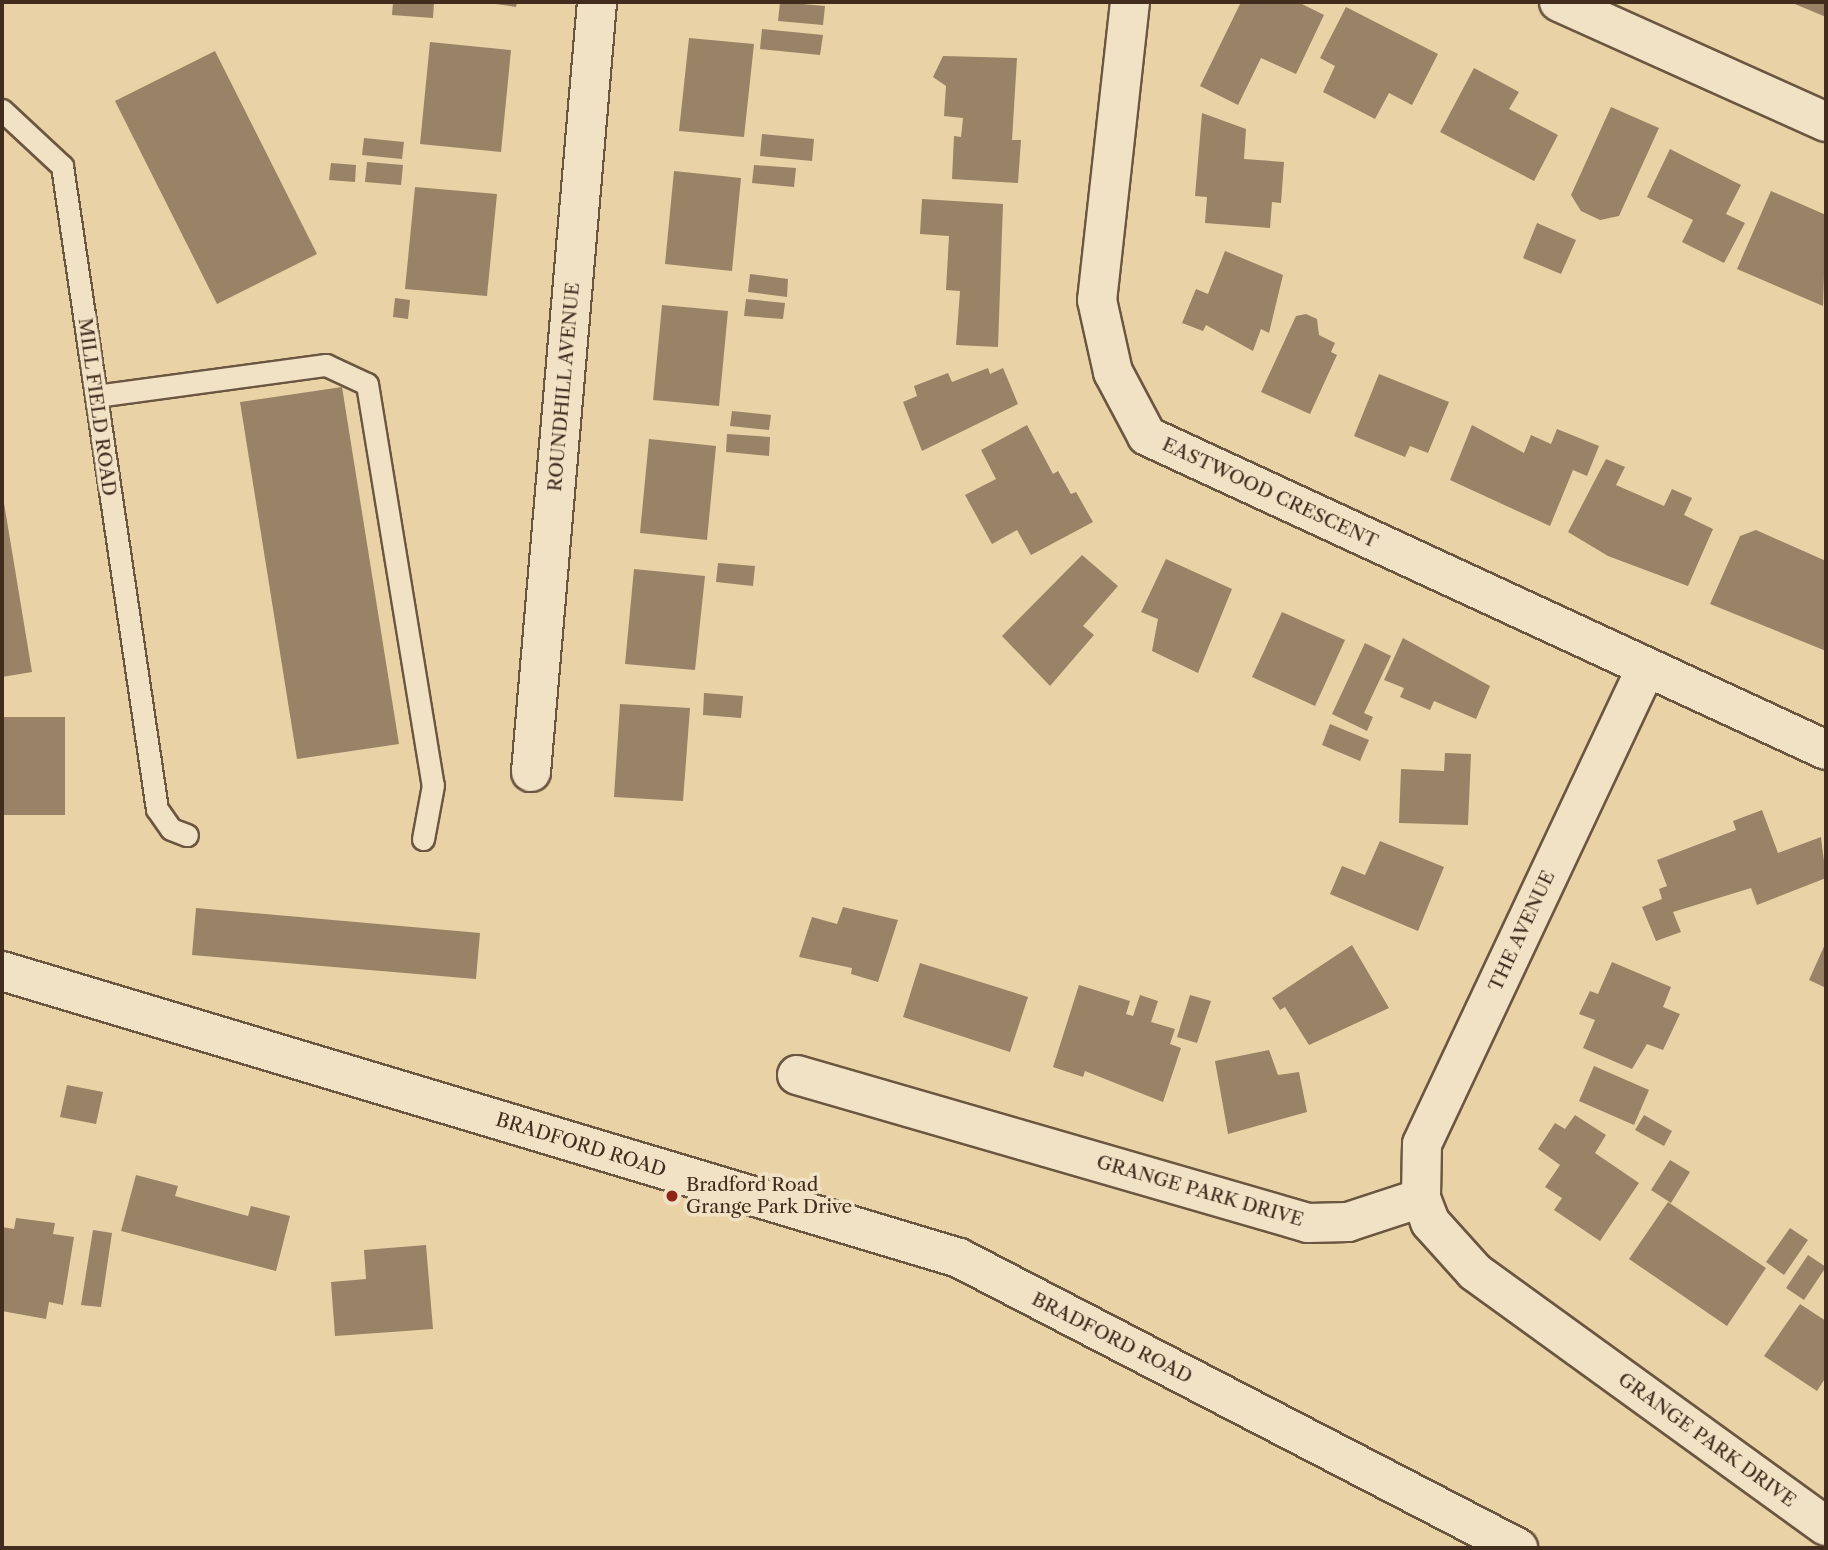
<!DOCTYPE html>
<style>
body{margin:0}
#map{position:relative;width:1828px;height:1550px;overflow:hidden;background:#ead2a7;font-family:"Libre Caslon Text",serif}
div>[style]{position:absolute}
.building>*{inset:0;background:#998265}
.roads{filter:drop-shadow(2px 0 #6b5640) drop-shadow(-2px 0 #6b5640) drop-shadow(0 2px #6b5640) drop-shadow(0 -2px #6b5640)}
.service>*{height:21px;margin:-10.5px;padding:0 10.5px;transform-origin:10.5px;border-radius:10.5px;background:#f1e2c6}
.minor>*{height:38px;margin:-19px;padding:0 19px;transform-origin:19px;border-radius:19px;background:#f1e2c6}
.secondary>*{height:38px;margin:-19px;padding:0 19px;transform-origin:19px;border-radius:19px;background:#f1e2c6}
.dots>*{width:19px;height:19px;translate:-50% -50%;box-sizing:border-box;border:4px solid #f1e2c6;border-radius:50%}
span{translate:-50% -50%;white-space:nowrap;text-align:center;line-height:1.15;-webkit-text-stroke:7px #f1e2c6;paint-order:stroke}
.street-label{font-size:19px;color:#412c1e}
.poi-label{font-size:19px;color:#412c1e}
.left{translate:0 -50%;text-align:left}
.frame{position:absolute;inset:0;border:4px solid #412c1e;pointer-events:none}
</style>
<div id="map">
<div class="building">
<i style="clip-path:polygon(393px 2px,434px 2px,433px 18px,392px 15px)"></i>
<i style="clip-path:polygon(482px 2px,517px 2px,516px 7px)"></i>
<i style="clip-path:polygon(780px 2px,825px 6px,823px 25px,778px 21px)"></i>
<i style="clip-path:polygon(1241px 2px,1298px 2px,1324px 15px,1296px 74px,1261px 58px,1238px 105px,1200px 86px)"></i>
<i style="clip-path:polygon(1790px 2px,1826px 2px,1826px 17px)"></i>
<i style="clip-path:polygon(1346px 7px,1438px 54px,1412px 105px,1389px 93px,1375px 119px,1323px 92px,1335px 66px,1320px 58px)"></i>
<i style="clip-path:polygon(762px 29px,823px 35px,820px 55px,760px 49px)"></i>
<i style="clip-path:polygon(689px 38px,754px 44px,744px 137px,679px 131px)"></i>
<i style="clip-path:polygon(430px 42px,511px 50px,501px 152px,420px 144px)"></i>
<i style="clip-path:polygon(215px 51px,317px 254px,217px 304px,115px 101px)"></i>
<i style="clip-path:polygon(943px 56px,1017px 58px,1012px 140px,1021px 140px,1018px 183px,952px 179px,954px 136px,961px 137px,963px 118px,944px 116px,946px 86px,933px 77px)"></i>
<i style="clip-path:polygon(1474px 68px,1519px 92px,1509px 109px,1558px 135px,1534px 181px,1440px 132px)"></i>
<i style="clip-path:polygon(1611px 107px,1659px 128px,1619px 216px,1600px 220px,1581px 211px,1571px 195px)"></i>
<i style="clip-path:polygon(1202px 113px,1246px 129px,1244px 159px,1284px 162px,1281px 203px,1272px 202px,1270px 228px,1205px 223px,1207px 197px,1195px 196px)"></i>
<i style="clip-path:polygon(762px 134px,814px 139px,812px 161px,760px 156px)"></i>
<i style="clip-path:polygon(364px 138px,404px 142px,402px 159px,362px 155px)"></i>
<i style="clip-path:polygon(1670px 149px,1741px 185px,1726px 214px,1745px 223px,1724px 263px,1682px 242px,1693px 220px,1647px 197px)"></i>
<i style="clip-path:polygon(367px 162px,403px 165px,401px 185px,365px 182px)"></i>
<i style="clip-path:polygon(331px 163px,356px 165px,355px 182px,329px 180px)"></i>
<i style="clip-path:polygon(754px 165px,796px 168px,794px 187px,752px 183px)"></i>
<i style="clip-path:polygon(674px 171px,741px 178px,732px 271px,665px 264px)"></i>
<i style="clip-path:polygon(415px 187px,497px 194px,487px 296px,405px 289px)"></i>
<i style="clip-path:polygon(1771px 191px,1826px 215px,1823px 306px,1737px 269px)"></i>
<i style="clip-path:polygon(922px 199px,1003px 204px,998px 347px,956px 345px,960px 291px,946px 290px,949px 236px,920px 234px)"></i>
<i style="clip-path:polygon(1537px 223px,1576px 240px,1561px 274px,1523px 258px)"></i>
<i style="clip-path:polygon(1225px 251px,1283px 275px,1269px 333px,1261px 329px,1253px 351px,1206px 325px,1203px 331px,1182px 323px,1196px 289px,1208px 294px)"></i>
<i style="clip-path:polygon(750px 274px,788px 279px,787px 297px,748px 292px)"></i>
<i style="clip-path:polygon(395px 298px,410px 300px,408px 319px,393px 317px)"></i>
<i style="clip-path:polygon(746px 299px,785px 303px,783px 319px,744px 316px)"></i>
<i style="clip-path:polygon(662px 305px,728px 311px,719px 406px,653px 400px)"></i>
<i style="clip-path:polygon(1306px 314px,1317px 319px,1319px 335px,1335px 343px,1331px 352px,1337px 355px,1310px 414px,1261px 392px,1296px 316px)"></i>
<i style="clip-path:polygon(988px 368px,990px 374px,1003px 368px,1018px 404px,922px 451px,903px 402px,917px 396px,914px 386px,948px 373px,952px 382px)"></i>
<i style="clip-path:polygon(1379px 374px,1449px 402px,1428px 453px,1410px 446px,1405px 457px,1354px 436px)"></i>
<i style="clip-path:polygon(342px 387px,399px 744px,297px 759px,240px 402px)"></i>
<i style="clip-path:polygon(732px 411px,771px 415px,769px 430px,730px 426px)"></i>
<i style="clip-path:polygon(1027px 425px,1053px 474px,1058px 471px,1071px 494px,1076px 492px,1093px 522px,1031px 555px,1017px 530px,992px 544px,965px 495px,996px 479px,981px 450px)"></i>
<i style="clip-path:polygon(1472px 425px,1524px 453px,1531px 435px,1551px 444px,1557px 429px,1599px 446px,1587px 476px,1573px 470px,1550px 526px,1450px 480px)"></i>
<i style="clip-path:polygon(727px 434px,770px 437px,769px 456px,726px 452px)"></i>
<i style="clip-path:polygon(649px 439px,716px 446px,707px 540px,640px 533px)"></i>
<i style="clip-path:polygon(1606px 459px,1625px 467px,1616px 485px,1664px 506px,1672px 489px,1692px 498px,1684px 515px,1713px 529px,1688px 586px,1608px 556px,1568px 532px)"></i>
<i style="clip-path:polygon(2px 491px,32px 672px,2px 677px)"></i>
<i style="clip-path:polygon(1756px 530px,1826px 561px,1826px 651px,1710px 604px,1740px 536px)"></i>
<i style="clip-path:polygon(1082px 555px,1118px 586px,1083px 626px,1094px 635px,1050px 686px,1002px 636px)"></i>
<i style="clip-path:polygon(1166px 559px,1232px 589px,1198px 673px,1152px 651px,1158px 619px,1141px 612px)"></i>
<i style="clip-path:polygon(718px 563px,755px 566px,753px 586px,716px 582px)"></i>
<i style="clip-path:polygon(634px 569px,705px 576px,695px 670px,625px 664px)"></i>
<i style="clip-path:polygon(1282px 612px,1345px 640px,1315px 706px,1252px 677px)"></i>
<i style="clip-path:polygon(1403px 638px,1490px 686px,1476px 719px,1434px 701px,1430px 710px,1400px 697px,1404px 688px,1384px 680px)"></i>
<i style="clip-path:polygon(1365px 643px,1391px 656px,1364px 713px,1373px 717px,1367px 731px,1332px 714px)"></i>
<i style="clip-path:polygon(704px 693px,743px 696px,741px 718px,703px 715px)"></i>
<i style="clip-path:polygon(620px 704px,690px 708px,683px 801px,614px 797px)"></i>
<i style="clip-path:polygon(2px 717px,65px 717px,65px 815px,2px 815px)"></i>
<i style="clip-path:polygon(1330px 724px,1369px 740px,1360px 761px,1322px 745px)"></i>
<i style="clip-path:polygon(1445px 753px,1471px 754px,1468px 825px,1399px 823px,1401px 769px,1444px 771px)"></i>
<i style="clip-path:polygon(1762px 810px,1778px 853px,1821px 837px,1826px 878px,1757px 905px,1751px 888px,1673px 912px,1681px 932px,1656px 941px,1642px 907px,1662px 899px,1659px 889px,1667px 886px,1657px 860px,1736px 830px,1733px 821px)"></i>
<i style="clip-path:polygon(1380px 841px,1444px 867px,1418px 931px,1330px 894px,1342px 866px,1365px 875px)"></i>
<i style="clip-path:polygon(843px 907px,898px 920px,878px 982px,851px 974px,852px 968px,799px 957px,812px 917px,837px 924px)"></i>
<i style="clip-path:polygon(196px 908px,480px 933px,476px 979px,192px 955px)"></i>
<i style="clip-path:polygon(1826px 942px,1826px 988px,1809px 980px)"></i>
<i style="clip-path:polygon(1352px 945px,1389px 1008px,1309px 1045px,1285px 1007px,1280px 1010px,1272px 998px)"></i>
<i style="clip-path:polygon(1612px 962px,1671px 987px,1663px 1007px,1680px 1014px,1663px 1050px,1647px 1044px,1632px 1069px,1583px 1048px,1595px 1020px,1579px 1014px,1590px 991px,1598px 994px)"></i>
<i style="clip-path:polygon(920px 963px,1028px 997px,1010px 1052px,903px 1017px)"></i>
<i style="clip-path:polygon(1079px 985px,1130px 1001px,1126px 1014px,1133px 1016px,1140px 995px,1158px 1001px,1151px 1022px,1175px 1029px,1170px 1044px,1181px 1048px,1163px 1102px,1085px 1071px,1083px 1077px,1053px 1067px)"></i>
<i style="clip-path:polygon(1190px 995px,1211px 1001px,1197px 1043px,1177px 1037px)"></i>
<i style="clip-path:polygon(1269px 1050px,1278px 1075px,1299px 1072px,1307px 1112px,1228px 1134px,1215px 1061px)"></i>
<i style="clip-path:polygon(1594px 1066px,1649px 1090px,1634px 1125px,1579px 1101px)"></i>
<i style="clip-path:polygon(67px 1085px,103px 1092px,96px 1124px,60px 1117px)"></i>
<i style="clip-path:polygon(1575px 1115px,1606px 1135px,1595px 1153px,1639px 1183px,1600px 1241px,1554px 1210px,1562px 1198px,1545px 1187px,1560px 1165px,1538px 1149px,1555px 1123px,1565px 1129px)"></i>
<i style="clip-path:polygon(1644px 1115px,1672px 1131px,1664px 1146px,1635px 1130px)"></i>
<i style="clip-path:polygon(1670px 1160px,1690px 1172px,1671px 1203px,1651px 1190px)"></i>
<i style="clip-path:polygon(136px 1175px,178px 1186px,175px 1196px,211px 1206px,248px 1216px,251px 1206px,290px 1216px,276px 1271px,121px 1231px)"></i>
<i style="clip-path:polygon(1668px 1202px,1766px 1268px,1727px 1326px,1629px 1259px)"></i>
<i style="clip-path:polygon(16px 1218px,55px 1223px,53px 1234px,74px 1237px,63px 1305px,49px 1302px,46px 1319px,2px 1311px,2px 1227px,14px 1229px)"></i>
<i style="clip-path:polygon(1790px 1228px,1808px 1240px,1784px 1275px,1766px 1262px)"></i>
<i style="clip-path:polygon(93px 1230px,112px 1233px,101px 1307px,81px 1305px)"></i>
<i style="clip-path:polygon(426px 1245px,433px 1329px,335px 1336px,331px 1282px,366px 1279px,364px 1250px)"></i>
<i style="clip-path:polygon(1808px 1255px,1826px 1267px,1804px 1300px,1786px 1288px)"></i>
<i style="clip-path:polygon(1800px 1304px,1826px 1321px,1826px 1377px,1817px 1391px,1764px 1356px)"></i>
</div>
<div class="roads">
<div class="service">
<i style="left:2px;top:110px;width:82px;rotate:43deg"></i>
<i style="left:62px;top:166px;width:650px;rotate:81.6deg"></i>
<i style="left:157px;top:809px;width:24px;rotate:55deg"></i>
<i style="left:171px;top:829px;width:17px;rotate:21deg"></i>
<i style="left:96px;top:396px;width:232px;rotate:-7.7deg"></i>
<i style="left:326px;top:365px;width:45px;rotate:24.9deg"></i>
<i style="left:367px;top:384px;width:406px;rotate:80.7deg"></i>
<i style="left:433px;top:785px;width:55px;rotate:100.5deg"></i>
</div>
<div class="minor">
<i style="left:1130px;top:2px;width:300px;rotate:96.3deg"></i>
<i style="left:1097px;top:300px;width:74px;rotate:77.5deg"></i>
<i style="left:1113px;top:372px;width:72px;rotate:62deg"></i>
<i style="left:1147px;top:436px;width:748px;rotate:24.82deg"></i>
<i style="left:1559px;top:2px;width:293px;rotate:24.2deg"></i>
<i style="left:1646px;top:668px;width:526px;rotate:115.2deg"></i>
<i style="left:1422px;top:1144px;width:54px;rotate:91.1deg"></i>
<i style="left:1421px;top:1198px;width:26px;rotate:69deg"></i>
<i style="left:1430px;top:1222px;width:67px;rotate:48deg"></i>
<i style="left:1475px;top:1272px;width:433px;rotate:35.9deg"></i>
<i style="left:531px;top:772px;width:773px;rotate:-85.1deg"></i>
<i style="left:797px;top:1075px;width:532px;rotate:16.15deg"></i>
<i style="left:1308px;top:1223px;width:40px;rotate:-1.4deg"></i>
<i style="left:1348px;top:1222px;width:77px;rotate:-18.2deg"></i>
</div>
<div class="secondary">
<i style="left:2px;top:971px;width:999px;rotate:16.69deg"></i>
<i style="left:959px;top:1258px;width:630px;rotate:27.42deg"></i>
</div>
</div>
<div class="dots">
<i style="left:672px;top:1196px;background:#8f2418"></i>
</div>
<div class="street-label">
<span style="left:564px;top:387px;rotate:-85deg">ROUNDHILL AVENUE</span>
<span style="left:97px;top:407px;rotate:82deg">MILL FIELD ROAD</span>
<span style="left:1270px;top:493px;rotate:25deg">EASTWOOD CRESCENT</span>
<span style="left:1522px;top:931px;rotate:-65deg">THE AVENUE</span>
<span style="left:581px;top:1145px;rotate:17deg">BRADFORD ROAD</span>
<span style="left:1200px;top:1191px;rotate:16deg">GRANGE PARK DRIVE</span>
<span style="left:1112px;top:1338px;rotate:27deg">BRADFORD ROAD</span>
<span style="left:1707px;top:1440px;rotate:36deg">GRANGE PARK DRIVE</span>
</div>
<div class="poi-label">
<span class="left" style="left:686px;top:1196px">Bradford Road<br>Grange Park Drive</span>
</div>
<div class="frame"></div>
</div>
